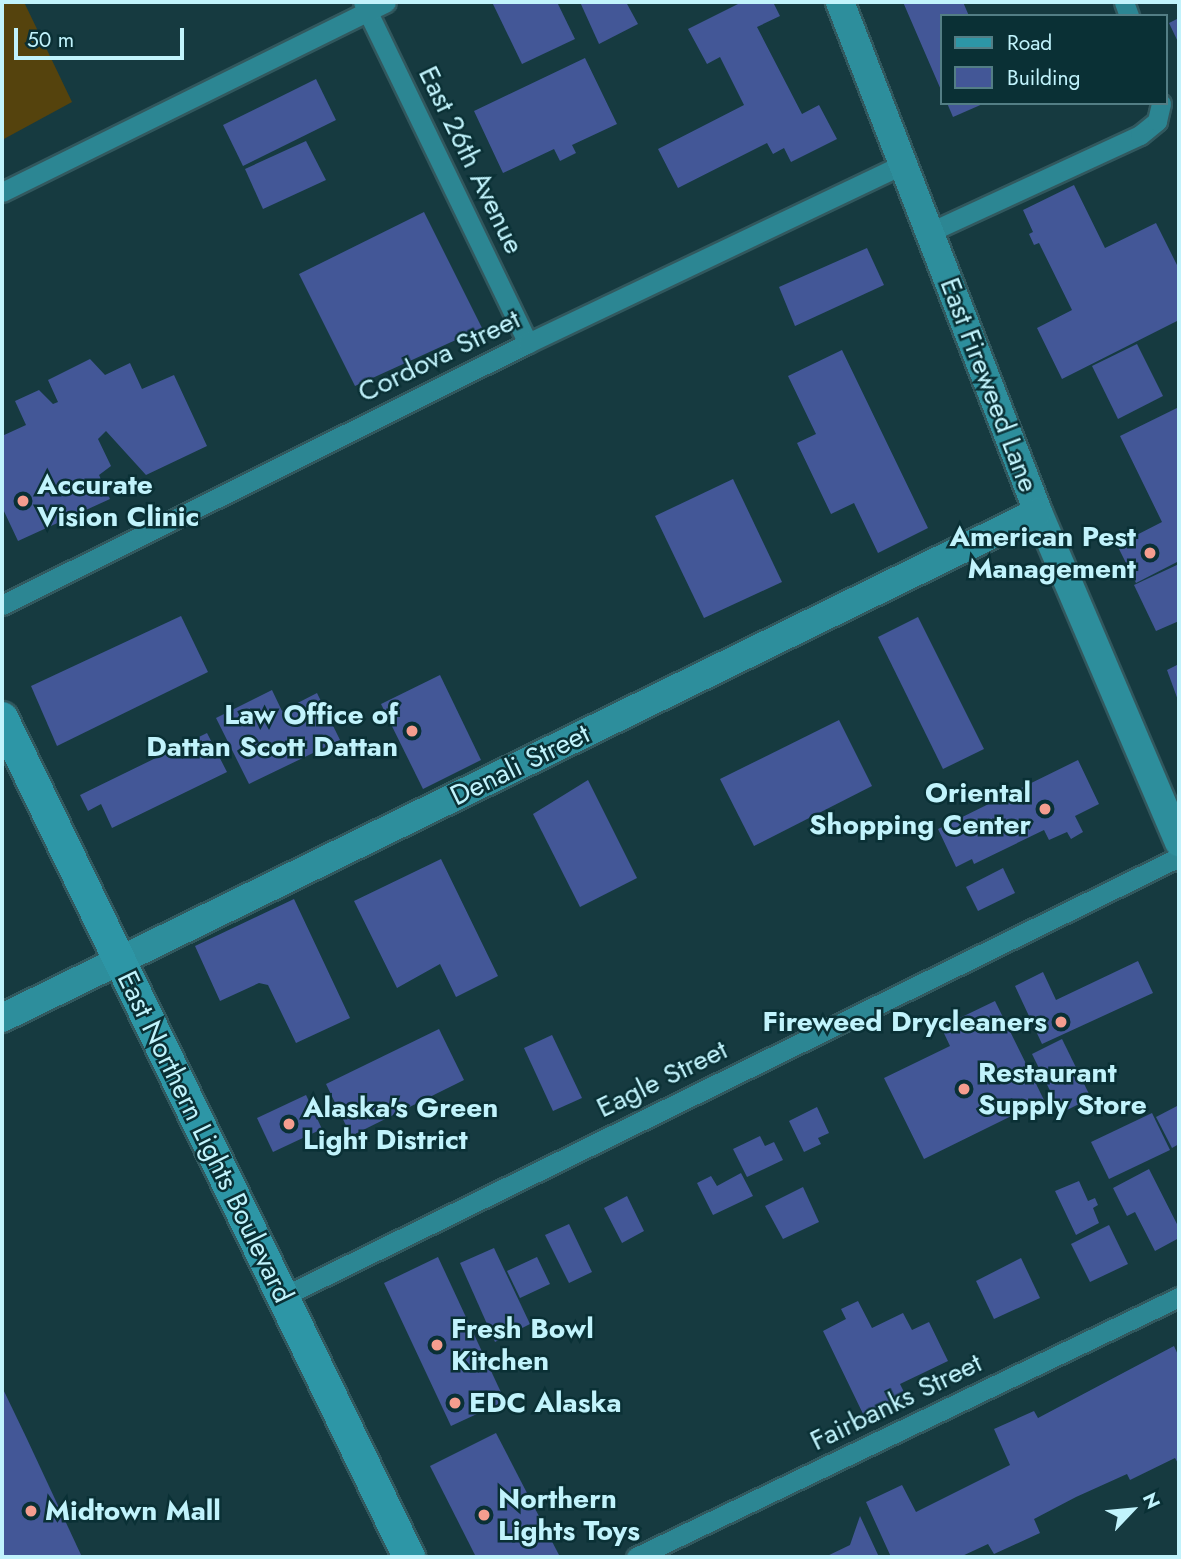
<!DOCTYPE html>
<style>
body{margin:0}
#map{position:relative;width:1181px;height:1559px;overflow:hidden;background:#163a40;font-family:Jost,sans-serif}
div>[style]{position:absolute}
.green>*{inset:0;background:#55430d}
.building>*{inset:0;background:#435797}
.roads{filter:drop-shadow(2px 0 #32585e) drop-shadow(-2px 0 #32585e) drop-shadow(0 2px #32585e) drop-shadow(0 -2px #32585e)}
.street>*{height:19px;margin:-9.5px;padding:0 9.5px;transform-origin:9.5px;border-radius:9.5px;background:#2c8693}
.secondary>*{height:28px;margin:-14px;padding:0 14px;transform-origin:14px;border-radius:14px;background:#2d8e9c}
.primary>*{height:32px;margin:-16px;padding:0 16px;transform-origin:16px;border-radius:16px;background:#2d96a6}
.dots>*{width:19px;height:19px;translate:-50% -50%;box-sizing:border-box;border:4px solid #0a3035;border-radius:50%}
span{translate:-50% -50%;white-space:nowrap;text-align:center;line-height:1.15;-webkit-text-stroke:5px #0a3035;paint-order:stroke}
.street-label{font-size:28px;color:#c1f3fc}
.poi-label{font-size:28px;color:#c1f3fc;font-weight:700}
.left{translate:0 -50%;text-align:left}
.right{translate:-100% -50%;text-align:right}
.frame{position:absolute;inset:0;border:4px solid #c1f3fc;pointer-events:none}
.legend{position:absolute;left:940px;top:14px;width:228px;height:91px;box-sizing:border-box;background:#0a3035;border:2px solid #537e85;margin:0;padding:9px 12px;list-style:none;font-size:21px;color:#c1f3fc}
.legend li{display:flex;align-items:center;gap:14px;height:35px}
.legend b{width:35px;border:2px solid #537e85}
.north{position:absolute;left:1097px;top:1475px;width:70px;height:70px;-webkit-text-stroke:5px #0a3035;paint-order:stroke;rotate:64deg;font-size:19px;font-weight:700;line-height:28px;text-align:center;color:#c1f3fc}
.north::after{content:'';display:block;margin:auto;width:24px;height:32px;background:#c1f3fc;clip-path:polygon(50% 0,100% 100%,50% 72%,0 100%)}
.scale{position:absolute;left:14px;top:28px;width:170px;height:32px;box-sizing:border-box;border:4px solid #c1f3fc;border-top:0;padding-left:9px;font-size:21px;line-height:24px;white-space:nowrap;color:#c1f3fc;-webkit-text-stroke:5px #0a3035;paint-order:stroke}
</style>
<div id="map">
<div class="green">
<i style="clip-path:polygon(2px 2px,24px 2px,72px 102px,2px 140px)"></i>
</div>
<div class="building">
<i style="clip-path:polygon(492px 2px,557px 2px,575px 39px,522px 64px)"></i>
<i style="clip-path:polygon(580px 2px,626px 2px,638px 24px,599px 44px)"></i>
<i style="clip-path:polygon(742px 2px,773px 2px,780px 16px,757px 27px,802px 114px,819px 105px,837px 139px,791px 162px,784px 148px,773px 154px,767px 143px,678px 188px,658px 149px,744px 105px,720px 57px,707px 64px,688px 29px)"></i>
<i style="clip-path:polygon(903px 2px,963px 2px,969px 16px,941px 16px,941px 90px)"></i>
<i style="clip-path:polygon(1179px 18px,1179px 44px,1169px 23px)"></i>
<i style="clip-path:polygon(585px 58px,617px 124px,572px 145px,576px 153px,560px 161px,554px 149px,503px 173px,474px 111px)"></i>
<i style="clip-path:polygon(316px 79px,336px 120px,243px 166px,223px 125px)"></i>
<i style="clip-path:polygon(947px 103px,985px 103px,953px 117px)"></i>
<i style="clip-path:polygon(306px 141px,326px 180px,263px 209px,245px 169px)"></i>
<i style="clip-path:polygon(1074px 185px,1105px 248px,1156px 223px,1179px 269px,1179px 320px,1062px 379px,1037px 328px,1072px 310px,1039px 243px,1034px 245px,1029px 234px,1033px 232px,1023px 210px)"></i>
<i style="clip-path:polygon(424px 212px,482px 328px,355px 386px,299px 274px)"></i>
<i style="clip-path:polygon(867px 248px,884px 285px,795px 326px,779px 287px)"></i>
<i style="clip-path:polygon(1137px 344px,1163px 396px,1118px 419px,1092px 366px)"></i>
<i style="clip-path:polygon(842px 350px,928px 528px,878px 553px,854px 503px,831px 514px,797px 443px,816px 434px,788px 376px)"></i>
<i style="clip-path:polygon(90px 359px,105px 375px,130px 363px,142px 389px,174px 375px,207px 446px,146px 475px,106px 431px,98px 439px,111px 466px,99px 475px,110px 499px,18px 541px,2px 507px,2px 436px,26px 425px,15px 401px,39px 390px,53px 404px,58px 402px,48px 380px)"></i>
<i style="clip-path:polygon(1179px 407px,1179px 561px,1136px 583px,1117px 545px,1162px 522px,1120px 436px)"></i>
<i style="clip-path:polygon(733px 479px,782px 582px,704px 618px,655px 516px)"></i>
<i style="clip-path:polygon(1179px 564px,1179px 621px,1156px 631px,1134px 585px)"></i>
<i style="clip-path:polygon(181px 616px,208px 672px,57px 746px,31px 686px)"></i>
<i style="clip-path:polygon(918px 617px,984px 749px,943px 769px,878px 637px)"></i>
<i style="clip-path:polygon(1179px 664px,1179px 703px,1167px 670px)"></i>
<i style="clip-path:polygon(440px 675px,481px 760px,423px 789px,381px 704px)"></i>
<i style="clip-path:polygon(272px 690px,282px 711px,317px 693px,340px 740px,249px 784px,216px 718px)"></i>
<i style="clip-path:polygon(839px 720px,872px 786px,754px 846px,720px 779px)"></i>
<i style="clip-path:polygon(207px 733px,227px 772px,112px 828px,101px 804px,88px 811px,80px 795px)"></i>
<i style="clip-path:polygon(1078px 760px,1099px 804px,1075px 816px,1083px 832px,1071px 839px,1067px 832px,1049px 840px,1044px 830px,974px 864px,972px 859px,956px 867px,938px 829px)"></i>
<i style="clip-path:polygon(588px 780px,637px 878px,580px 907px,533px 814px)"></i>
<i style="clip-path:polygon(441px 859px,498px 976px,456px 997px,440px 964px,397px 988px,354px 901px)"></i>
<i style="clip-path:polygon(1003px 868px,1015px 893px,978px 911px,966px 887px)"></i>
<i style="clip-path:polygon(294px 899px,350px 1018px,296px 1043px,268px 985px,259px 983px,220px 1001px,195px 946px)"></i>
<i style="clip-path:polygon(1138px 961px,1153px 993px,1042px 1044px,1015px 986px,1043px 972px,1056px 1000px)"></i>
<i style="clip-path:polygon(995px 1001px,1044px 1100px,924px 1159px,884px 1078px,950px 1046px,941px 1027px)"></i>
<i style="clip-path:polygon(439px 1029px,464px 1080px,351px 1136px,326px 1084px)"></i>
<i style="clip-path:polygon(552px 1035px,582px 1098px,553px 1111px,524px 1048px)"></i>
<i style="clip-path:polygon(1062px 1039px,1091px 1098px,1061px 1113px,1032px 1054px)"></i>
<i style="clip-path:polygon(306px 1095px,322px 1129px,273px 1152px,257px 1118px)"></i>
<i style="clip-path:polygon(1179px 1105px,1179px 1144px,1172px 1148px,1156px 1117px)"></i>
<i style="clip-path:polygon(817px 1107px,829px 1133px,818px 1138px,821px 1144px,804px 1152px,789px 1121px)"></i>
<i style="clip-path:polygon(1152px 1113px,1170px 1150px,1109px 1179px,1091px 1142px)"></i>
<i style="clip-path:polygon(760px 1136px,765px 1146px,774px 1142px,783px 1160px,747px 1177px,733px 1149px)"></i>
<i style="clip-path:polygon(1149px 1169px,1179px 1228px,1179px 1238px,1155px 1251px,1135px 1212px,1127px 1216px,1113px 1188px)"></i>
<i style="clip-path:polygon(741px 1173px,753px 1196px,713px 1215px,697px 1183px,711px 1176px,717px 1186px)"></i>
<i style="clip-path:polygon(1079px 1181px,1088px 1201px,1095px 1198px,1098px 1205px,1093px 1208px,1099px 1223px,1076px 1235px,1055px 1191px)"></i>
<i style="clip-path:polygon(803px 1187px,819px 1222px,783px 1239px,765px 1206px)"></i>
<i style="clip-path:polygon(627px 1196px,644px 1231px,622px 1243px,604px 1208px)"></i>
<i style="clip-path:polygon(569px 1224px,592px 1272px,569px 1283px,545px 1235px)"></i>
<i style="clip-path:polygon(1109px 1225px,1128px 1264px,1090px 1282px,1071px 1244px)"></i>
<i style="clip-path:polygon(494px 1248px,530px 1324px,495px 1342px,460px 1263px)"></i>
<i style="clip-path:polygon(438px 1257px,505px 1401px,451px 1426px,384px 1283px)"></i>
<i style="clip-path:polygon(537px 1257px,550px 1284px,520px 1298px,507px 1271px)"></i>
<i style="clip-path:polygon(1021px 1258px,1040px 1298px,994px 1319px,976px 1281px)"></i>
<i style="clip-path:polygon(858px 1301px,872px 1328px,903px 1313px,912px 1330px,929px 1322px,948px 1361px,900px 1384px,907px 1398px,865px 1418px,823px 1331px,846px 1319px,841px 1309px)"></i>
<i style="clip-path:polygon(1174px 1346px,1179px 1357px,1179px 1465px,1175px 1458px,1130px 1480px,1127px 1474px,1076px 1497px,1034px 1519px,1040px 1533px,994px 1554px,988px 1544px,960px 1557px,891px 1557px,866px 1502px,902px 1485px,916px 1512px,1010px 1465px,994px 1429px,1034px 1411px,1038px 1418px)"></i>
<i style="clip-path:polygon(2px 1387px,27px 1439px,82px 1557px,2px 1557px)"></i>
<i style="clip-path:polygon(496px 1433px,559px 1555px,554px 1557px,476px 1557px,430px 1466px)"></i>
<i style="clip-path:polygon(860px 1516px,879px 1557px,825px 1557px,850px 1545px)"></i>
</div>
<div class="roads">
<div class="street">
<i style="left:363px;top:2px;width:379px;rotate:64.2deg"></i>
<i style="left:1124px;top:2px;width:15px;rotate:70deg"></i>
<i style="left:2px;top:192px;width:428px;rotate:-26.3deg"></i>
<i style="left:930px;top:232px;width:231px;rotate:-24.8deg"></i>
<i style="left:1140px;top:135px;width:22px;rotate:-39deg"></i>
<i style="left:1157px;top:121px;width:18px;rotate:-77deg"></i>
<i style="left:2px;top:605px;width:588px;rotate:-26.48deg"></i>
<i style="left:528px;top:343px;width:416px;rotate:-25.5deg"></i>
<i style="left:282px;top:1297px;width:999px;rotate:-26.13deg"></i>
<i style="left:636px;top:1557px;width:602px;rotate:-25.59deg"></i>
</div>
<div class="secondary">
<i style="left:840px;top:2px;width:547px;rotate:68.78deg"></i>
<i style="left:1038px;top:512px;width:359px;rotate:66.9deg"></i>
<i style="left:2px;top:1018px;width:1153px;rotate:-26.03deg"></i>
</div>
<div class="primary">
<i style="left:2px;top:718px;width:933px;rotate:64.12deg"></i>
</div>
</div>
<div class="dots">
<i style="left:23px;top:501px;background:#f59d8f"></i>
<i style="left:1150px;top:553px;background:#f59d8f"></i>
<i style="left:412px;top:731px;background:#f59d8f"></i>
<i style="left:1045px;top:809px;background:#f59d8f"></i>
<i style="left:1061px;top:1022px;background:#f59d8f"></i>
<i style="left:964px;top:1089px;background:#f59d8f"></i>
<i style="left:289px;top:1124px;background:#f59d8f"></i>
<i style="left:437px;top:1345px;background:#f59d8f"></i>
<i style="left:455px;top:1403px;background:#f59d8f"></i>
<i style="left:31px;top:1511px;background:#f59d8f"></i>
<i style="left:484px;top:1515px;background:#f59d8f"></i>
</div>
<div class="street-label">
<span style="left:471px;top:160px;rotate:64deg">East 26th Avenue</span>
<span style="left:439px;top:356px;rotate:-26deg">Cordova Street</span>
<span style="left:989px;top:385px;rotate:69deg">East Fireweed Lane</span>
<span style="left:520px;top:765px;rotate:-26deg">Denali Street</span>
<span style="left:662px;top:1079px;rotate:-26deg">Eagle Street</span>
<span style="left:205px;top:1137px;rotate:64deg">East Northern Lights Boulevard</span>
<span style="left:896px;top:1402px;rotate:-26deg">Fairbanks Street</span>
</div>
<div class="poi-label">
<span class="left" style="left:37px;top:501px">Accurate<br>Vision Clinic</span>
<span class="right" style="left:1136px;top:553px">American Pest<br>Management</span>
<span class="right" style="left:398px;top:731px">Law Office of<br>Dattan Scott Dattan</span>
<span class="right" style="left:1031px;top:809px">Oriental<br>Shopping Center</span>
<span class="right" style="left:1047px;top:1022px">Fireweed Drycleaners</span>
<span class="left" style="left:978px;top:1089px">Restaurant<br>Supply Store</span>
<span class="left" style="left:303px;top:1124px">Alaska's Green<br>Light District</span>
<span class="left" style="left:451px;top:1345px">Fresh Bowl<br>Kitchen</span>
<span class="left" style="left:469px;top:1403px">EDC Alaska</span>
<span class="left" style="left:498px;top:1515px">Northern<br>Lights Toys</span>
<span class="left" style="left:45px;top:1511px">Midtown Mall</span>
</div>
<div class="frame"></div>
<ul class="legend">
<li><b style="height:9px;background:#2d96a6"></b>Road</li>
<li><b style="height:19px;background:#435797"></b>Building</li>
</ul>
<div class="north">N</div>
<div class="scale">50 m</div>
</div>
